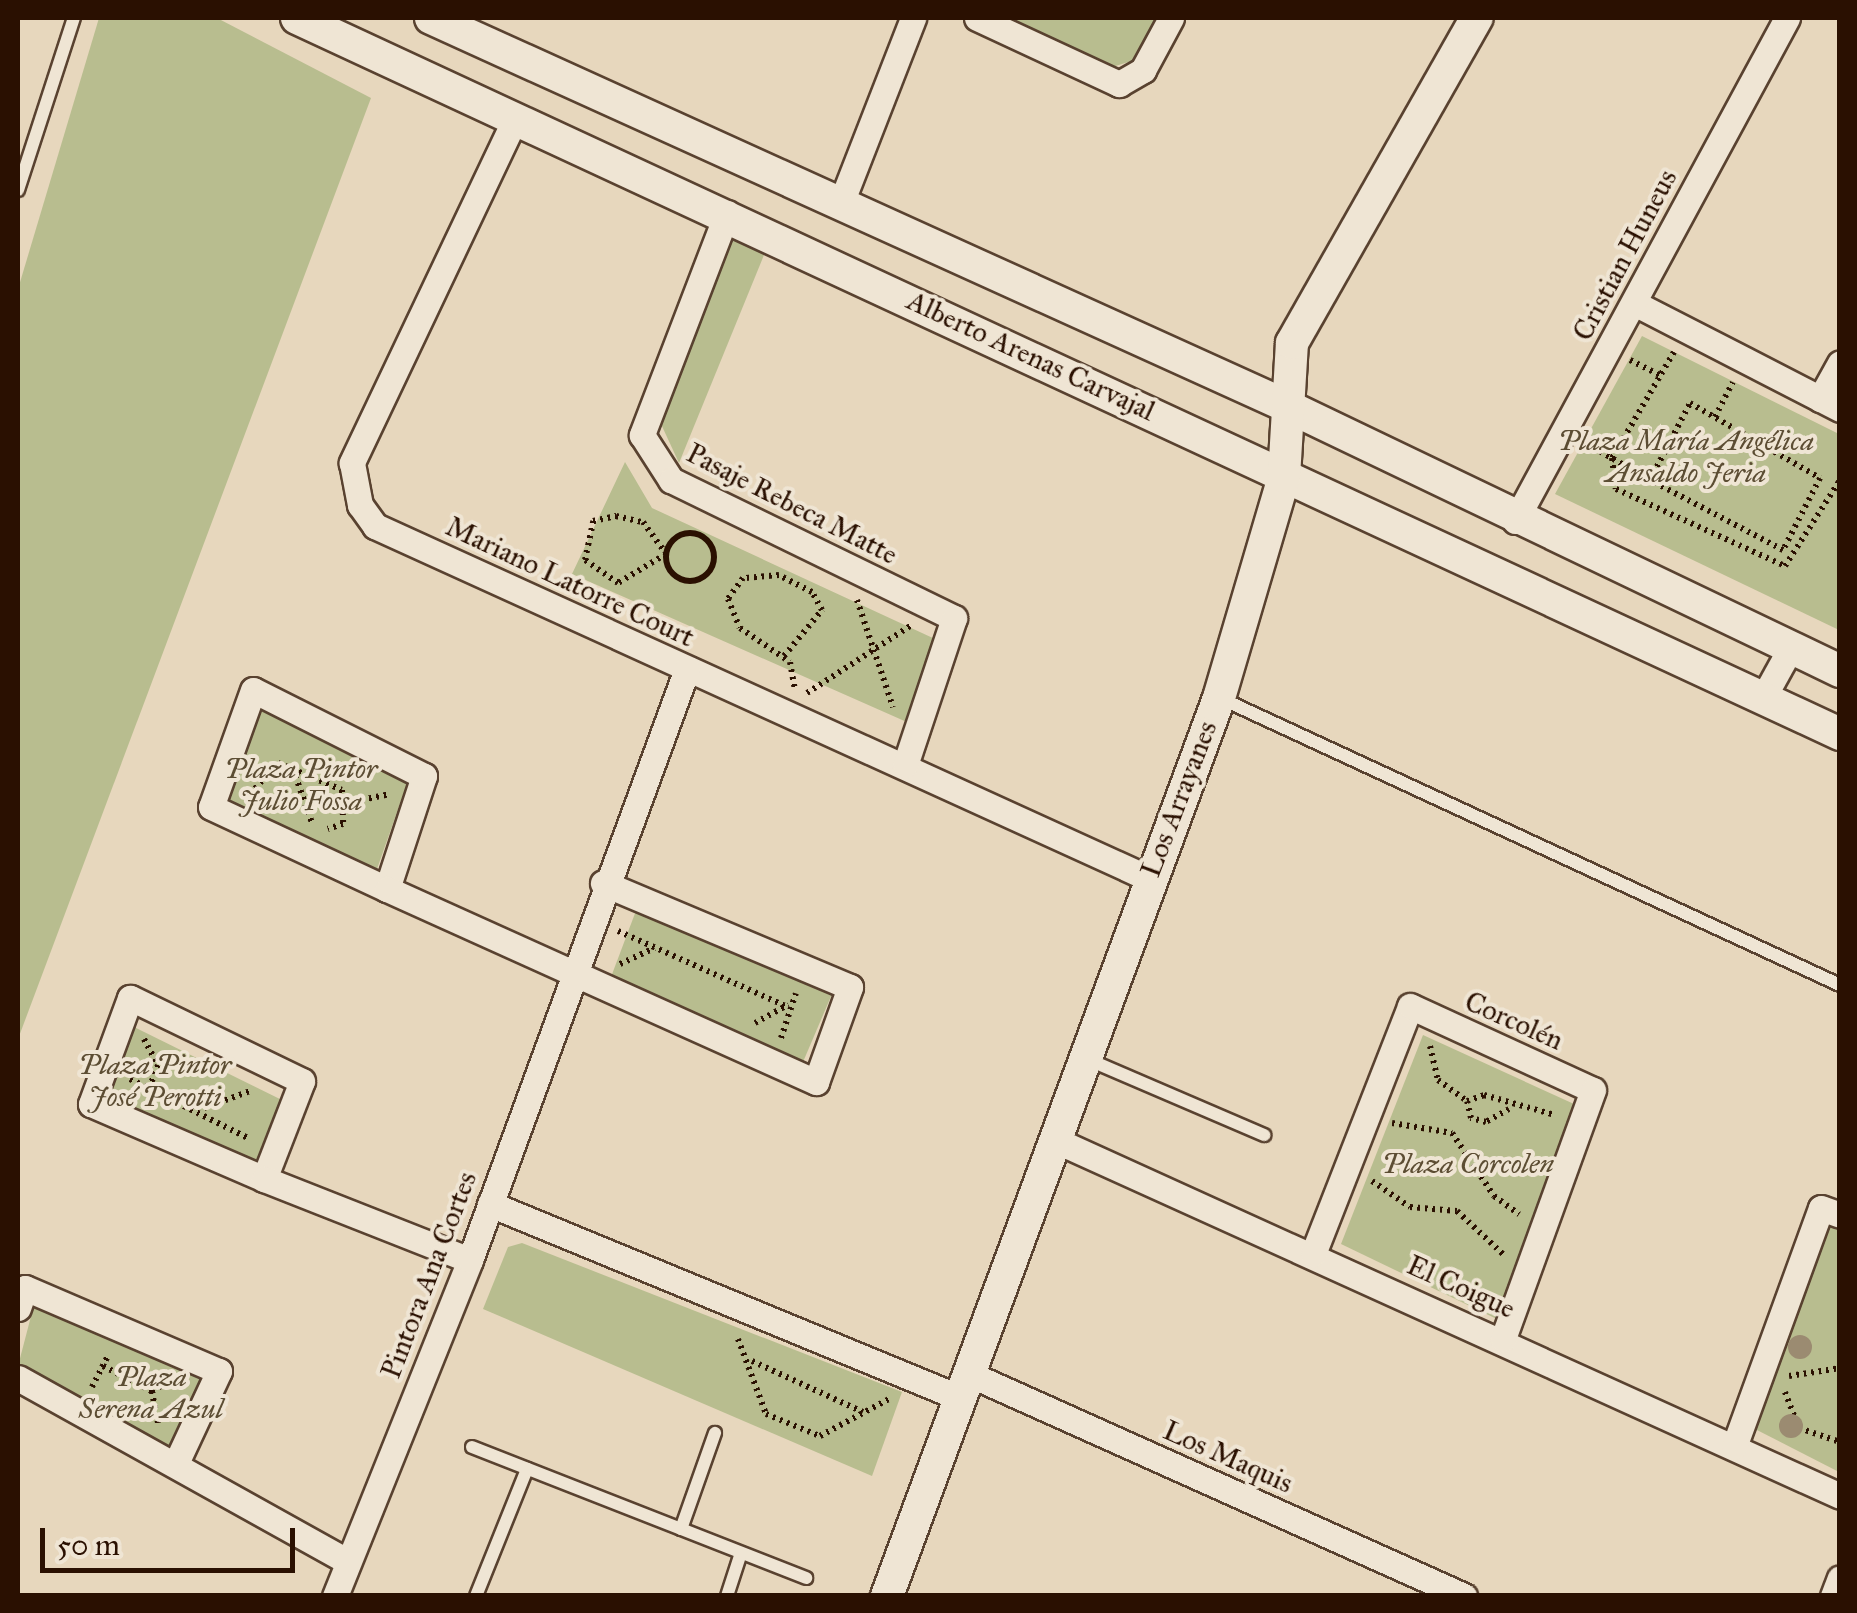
<!DOCTYPE html>
<meta charset="utf-8">
<style>
body{margin:0}
#map{position:relative;width:1857px;height:1613px;overflow:hidden;background:#e7d7bd;font-family:"IM FELL Great Primer",serif}
div>[style]{position:absolute}
.green>*{inset:0;background:#b8bd8f}
.path>*{height:6px;margin-top:-3px;transform-origin:0;background:repeating-linear-gradient(90deg,#2a1001 0 2.5px,transparent 0 7.5px)}
.path>.ring{margin:-3px;padding:0;box-sizing:content-box;background:none;border:6px solid #2a1001;border-radius:50%}
.roads{filter:drop-shadow(2px 0 #594230) drop-shadow(-2px 0 #594230) drop-shadow(0 2px #594230) drop-shadow(0 -2px #594230)}
.service>*{height:12px;margin:-6px;padding:0 6px;transform-origin:6px;border-radius:6px;background:#efe5d4}
.minor>*{height:25px;margin:-12.5px;padding:0 12.5px;transform-origin:12.5px;border-radius:12.5px;background:#efe5d4}
.tertiary>*{height:32px;margin:-16px;padding:0 16px;transform-origin:16px;border-radius:16px;background:#efe5d4}
.trees>*{width:24px;height:24px;margin:-12px;border-radius:50%;background:#9b8b71}
span{translate:-50% -50%;white-space:nowrap;text-align:center;line-height:1.15;-webkit-text-stroke:8px #efe5d4;paint-order:stroke}
.street-label{font-size:28px;color:#2a1001}
.park-label{font-size:28px;color:#5c4d33;font-style:italic}
.frame{position:absolute;inset:0;border:20px solid #2a1001;pointer-events:none}
.scale{position:absolute;left:40px;top:1528px;width:255px;height:45px;box-sizing:border-box;border:5px solid #2a1001;border-top:0;padding-left:12px;font-size:30px;line-height:35px;white-space:nowrap;color:#2a1001;-webkit-text-stroke:8px #efe5d4;paint-order:stroke}
</style>
<div id="map">
<div class="green">
<i style="clip-path:polygon(99px 18px,217px 18px,371px 98px,18px 1039px,18px 289px)"></i>
<i style="clip-path:polygon(1004px 18px,1158px 18px,1138px 59px,1109px 68px)"></i>
<i style="clip-path:polygon(734px 236px,766px 250px,679px 463px,661px 424px)"></i>
<i style="clip-path:polygon(1642px 336px,1839px 434px,1839px 630px,1555px 494px)"></i>
<i style="clip-path:polygon(625px 462px,652px 508px,935px 639px,909px 723px,572px 574px)"></i>
<i style="clip-path:polygon(258px 709px,408px 781px,377px 869px,220px 805px)"></i>
<i style="clip-path:polygon(637px 908px,832px 994px,803px 1062px,611px 977px)"></i>
<i style="clip-path:polygon(130px 1025px,286px 1102px,258px 1168px,102px 1101px)"></i>
<i style="clip-path:polygon(1423px 1035px,1585px 1109px,1501px 1321px,1341px 1244px)"></i>
<i style="clip-path:polygon(1830px 1221px,1839px 1224px,1839px 1472px,1753px 1428px)"></i>
<i style="clip-path:polygon(522px 1243px,902px 1392px,872px 1476px,483px 1309px,508px 1247px)"></i>
<i style="clip-path:polygon(35px 1301px,205px 1374px,171px 1447px,18px 1366px)"></i>
</div>
<div class="path">
<i style="left:1674px;top:352px;width:123px;rotate:120.3deg"></i>
<i style="left:1612px;top:458px;width:31px;rotate:83deg"></i>
<i style="left:1616px;top:489px;width:186px;rotate:24.5deg"></i>
<i style="left:1785px;top:566px;width:102px;rotate:-57.4deg"></i>
<i style="left:1630px;top:360px;width:34px;rotate:27deg"></i>
<i style="left:1690px;top:403px;width:150px;rotate:30deg"></i>
<i style="left:1820px;top:478px;width:81px;rotate:117.2deg"></i>
<i style="left:1783px;top:550px;width:150px;rotate:-152.2deg"></i>
<i style="left:1650px;top:480px;width:87px;rotate:-62.5deg"></i>
<i style="left:1715px;top:417px;width:39px;rotate:-63deg"></i>
<i style="left:1587px;top:444px;width:73px;rotate:29.7deg"></i>
<i style="left:616px;top:516px;width:28px;rotate:13deg"></i>
<i style="left:643px;top:522px;width:39px;rotate:54deg"></i>
<i style="left:666px;top:554px;width:56px;rotate:148.9deg"></i>
<i style="left:618px;top:583px;width:40px;rotate:-145.1deg"></i>
<i style="left:585px;top:560px;width:40px;rotate:-78deg"></i>
<i style="left:593px;top:521px;width:24px;rotate:-12deg"></i>
<i class="ring" style="left:666px;top:533px;width:42px;height:42px"></i>
<i style="left:857px;top:600px;width:113px;rotate:71.4deg"></i>
<i style="left:784px;top:656px;width:60px;rotate:-50.4deg"></i>
<i style="left:822px;top:610px;width:21px;rotate:-119deg"></i>
<i style="left:812px;top:592px;width:37px;rotate:-153deg"></i>
<i style="left:779px;top:575px;width:36px;rotate:175deg"></i>
<i style="left:743px;top:578px;width:26px;rotate:126deg"></i>
<i style="left:728px;top:599px;width:31px;rotate:68deg"></i>
<i style="left:740px;top:628px;width:60px;rotate:34.2deg"></i>
<i style="left:790px;top:662px;width:27px;rotate:80deg"></i>
<i style="left:807px;top:693px;width:123px;rotate:-33deg"></i>
<i style="left:293px;top:769px;width:57px;rotate:70.6deg"></i>
<i style="left:250px;top:794px;width:42px;rotate:-47.9deg"></i>
<i style="left:278px;top:763px;width:69px;rotate:22.9deg"></i>
<i style="left:342px;top:790px;width:34px;rotate:88deg"></i>
<i style="left:343px;top:824px;width:16px;rotate:162deg"></i>
<i style="left:347px;top:803px;width:44px;rotate:-11.8deg"></i>
<i style="left:618px;top:931px;width:184px;rotate:24.1deg"></i>
<i style="left:620px;top:964px;width:38px;rotate:-25deg"></i>
<i style="left:755px;top:1023px;width:38px;rotate:-29deg"></i>
<i style="left:781px;top:1038px;width:47px;rotate:-71.6deg"></i>
<i style="left:144px;top:1039px;width:30px;rotate:62deg"></i>
<i style="left:158px;top:1065px;width:19px;rotate:111deg"></i>
<i style="left:1430px;top:1046px;width:35px;rotate:77deg"></i>
<i style="left:1438px;top:1080px;width:36px;rotate:36deg"></i>
<i style="left:130px;top:1079px;width:134px;rotate:26.6deg"></i>
<i style="left:204px;top:1108px;width:52px;rotate:-20.2deg"></i>
<i style="left:1509px;top:1109px;width:26px;rotate:151deg"></i>
<i style="left:1486px;top:1122px;width:16px;rotate:-165deg"></i>
<i style="left:1471px;top:1118px;width:17px;rotate:-103deg"></i>
<i style="left:1467px;top:1101px;width:18px;rotate:-19deg"></i>
<i style="left:1484px;top:1095px;width:74px;rotate:15.7deg"></i>
<i style="left:1392px;top:1123px;width:61px;rotate:9.5deg"></i>
<i style="left:1452px;top:1133px;width:76px;rotate:56.3deg"></i>
<i style="left:1494px;top:1196px;width:31px;rotate:36deg"></i>
<i style="left:1372px;top:1181px;width:46px;rotate:34.4deg"></i>
<i style="left:1410px;top:1207px;width:47px;rotate:4.9deg"></i>
<i style="left:1457px;top:1211px;width:66px;rotate:43.2deg"></i>
<i style="left:1840px;top:1250px;width:68px;rotate:90deg"></i>
<i style="left:738px;top:1339px;width:80px;rotate:69.5deg"></i>
<i style="left:766px;top:1414px;width:58px;rotate:22.2deg"></i>
<i style="left:820px;top:1436px;width:78px;rotate:-28.2deg"></i>
<i style="left:752px;top:1361px;width:122px;rotate:24.7deg"></i>
<i style="left:103px;top:1366px;width:55px;rotate:27deg"></i>
<i style="left:1789px;top:1376px;width:52px;rotate:-8.9deg"></i>
<i style="left:92px;top:1387px;width:37px;rotate:-63deg"></i>
<i style="left:1785px;top:1392px;width:39px;rotate:69deg"></i>
<i style="left:1799px;top:1428px;width:43px;rotate:18.9deg"></i>
<i style="left:158px;top:1423px;width:33px;rotate:-101deg"></i>
<i style="left:152px;top:1391px;width:21px;rotate:-29deg"></i>
</div>
<div class="roads">
<div class="service">
<i style="left:18px;top:190px;width:181px;rotate:-72deg"></i>
<i style="left:1220px;top:698px;width:683px;rotate:24.84deg"></i>
<i style="left:1087px;top:1059px;width:193px;rotate:23.2deg"></i>
<i style="left:472px;top:1447px;width:359px;rotate:21.4deg"></i>
<i style="left:681px;top:1529px;width:102px;rotate:-70.5deg"></i>
<i style="left:476px;top:1596px;width:137px;rotate:-68.1deg"></i>
<i style="left:727px;top:1596px;width:45px;rotate:-72deg"></i>
</div>
<div class="minor">
<i style="left:977px;top:18px;width:157px;rotate:24.9deg"></i>
<i style="left:1119px;top:84px;width:28px;rotate:-30deg"></i>
<i style="left:1143px;top:70px;width:59px;rotate:-61.7deg"></i>
<i style="left:515px;top:119px;width:381px;rotate:115.4deg"></i>
<i style="left:352px;top:463px;width:43px;rotate:79.2deg"></i>
<i style="left:360px;top:505px;width:26px;rotate:54deg"></i>
<i style="left:375px;top:526px;width:849px;rotate:24.48deg"></i>
<i style="left:841px;top:203px;width:199px;rotate:-68.7deg"></i>
<i style="left:727px;top:213px;width:238px;rotate:111deg"></i>
<i style="left:642px;top:435px;width:54px;rotate:57.2deg"></i>
<i style="left:671px;top:480px;width:315px;rotate:26deg"></i>
<i style="left:954px;top:618px;width:155px;rotate:108.4deg"></i>
<i style="left:1634px;top:303px;width:232px;rotate:27.2deg"></i>
<i style="left:1820px;top:399px;width:41px;rotate:-60.9deg"></i>
<i style="left:1515px;top:521px;width:572px;rotate:-61.6deg"></i>
<i style="left:1763px;top:698px;width:56px;rotate:-61.1deg"></i>
<i style="left:387px;top:889px;width:119px;rotate:-71.9deg"></i>
<i style="left:424px;top:776px;width:191px;rotate:-153.3deg"></i>
<i style="left:253px;top:690px;width:124px;rotate:109.7deg"></i>
<i style="left:211px;top:807px;width:194px;rotate:25deg"></i>
<i style="left:387px;top:889px;width:200px;rotate:24.3deg"></i>
<i style="left:569px;top:971px;width:271px;rotate:24.2deg"></i>
<i style="left:816px;top:1082px;width:101px;rotate:-70.3deg"></i>
<i style="left:850px;top:987px;width:268px;rotate:-157.2deg"></i>
<i style="left:1055px;top:1140px;width:862px;rotate:24.39deg"></i>
<i style="left:264px;top:1179px;width:105px;rotate:-68.8deg"></i>
<i style="left:302px;top:1081px;width:191px;rotate:-154.2deg"></i>
<i style="left:130px;top:998px;width:113px;rotate:110.2deg"></i>
<i style="left:91px;top:1104px;width:189px;rotate:23.4deg"></i>
<i style="left:264px;top:1179px;width:221px;rotate:21.5deg"></i>
<i style="left:490px;top:1204px;width:506px;rotate:22.41deg"></i>
<i style="left:1313px;top:1254px;width:266px;rotate:-68.6deg"></i>
<i style="left:1410px;top:1006px;width:201px;rotate:24.7deg"></i>
<i style="left:1593px;top:1090px;width:265px;rotate:109.9deg"></i>
<i style="left:18px;top:1308px;width:21px;rotate:-71deg"></i>
<i style="left:25px;top:1288px;width:211px;rotate:23.2deg"></i>
<i style="left:219px;top:1371px;width:99px;rotate:115deg"></i>
<i style="left:967px;top:1373px;width:545px;rotate:24.17deg"></i>
<i style="left:18px;top:1378px;width:376px;rotate:29.1deg"></i>
<i style="left:1734px;top:1447px;width:254px;rotate:-70deg"></i>
<i style="left:1821px;top:1208px;width:20px;rotate:20deg"></i>
<i style="left:335px;top:1596px;width:362px;rotate:-68.1deg"></i>
<i style="left:470px;top:1260px;width:630px;rotate:-69.84deg"></i>
<i style="left:1833px;top:1596px;width:19px;rotate:-69deg"></i>
</div>
<div class="tertiary">
<i style="left:297px;top:18px;width:1701px;rotate:24.89deg"></i>
<i style="left:431px;top:18px;width:942px;rotate:24.39deg"></i>
<i style="left:1289px;top:407px;width:611px;rotate:25.6deg"></i>
<i style="left:887px;top:1596px;width:957px;rotate:-69.71deg"></i>
<i style="left:1219px;top:698px;width:230px;rotate:-73.6deg"></i>
<i style="left:1284px;top:477px;width:134px;rotate:-86.6deg"></i>
<i style="left:1292px;top:343px;width:374px;rotate:-60.4deg"></i>
</div>
</div>
<div class="trees">
<i style="left:1800px;top:1347px"></i>
<i style="left:1791px;top:1426px"></i>
</div>
<div class="street-label">
<span style="left:1625px;top:255px;rotate:-62deg">Cristian Huneus</span>
<span style="left:1031px;top:356px;rotate:25deg">Alberto Arenas Carvajal</span>
<span style="left:792px;top:504px;rotate:27deg">Pasaje Rebeca Matte</span>
<span style="left:570px;top:582px;rotate:25deg">Mariano Latorre Court</span>
<span style="left:1179px;top:799px;rotate:-69deg">Los Arrayanes</span>
<span style="left:1514px;top:1021px;rotate:24deg">Corcolén</span>
<span style="left:429px;top:1275px;rotate:-69deg">Pintora Ana Cortes</span>
<span style="left:1461px;top:1287px;rotate:24deg">El Coigue</span>
<span style="left:1228px;top:1457px;rotate:24deg">Los Maquis</span>
</div>
<div class="park-label">
<span style="left:1686px;top:457px">Plaza María Angélica<br>Ansaldo Jeria</span>
<span style="left:301px;top:785px">Plaza Pintor<br>Julio Fossa</span>
<span style="left:155px;top:1081px">Plaza Pintor<br>José Perotti</span>
<span style="left:1468px;top:1164px">Plaza Corcolen</span>
<span style="left:151px;top:1393px">Plaza<br>Serena Azul</span>
</div>
<div class="frame"></div>
<div class="scale">50 m</div>
</div>
